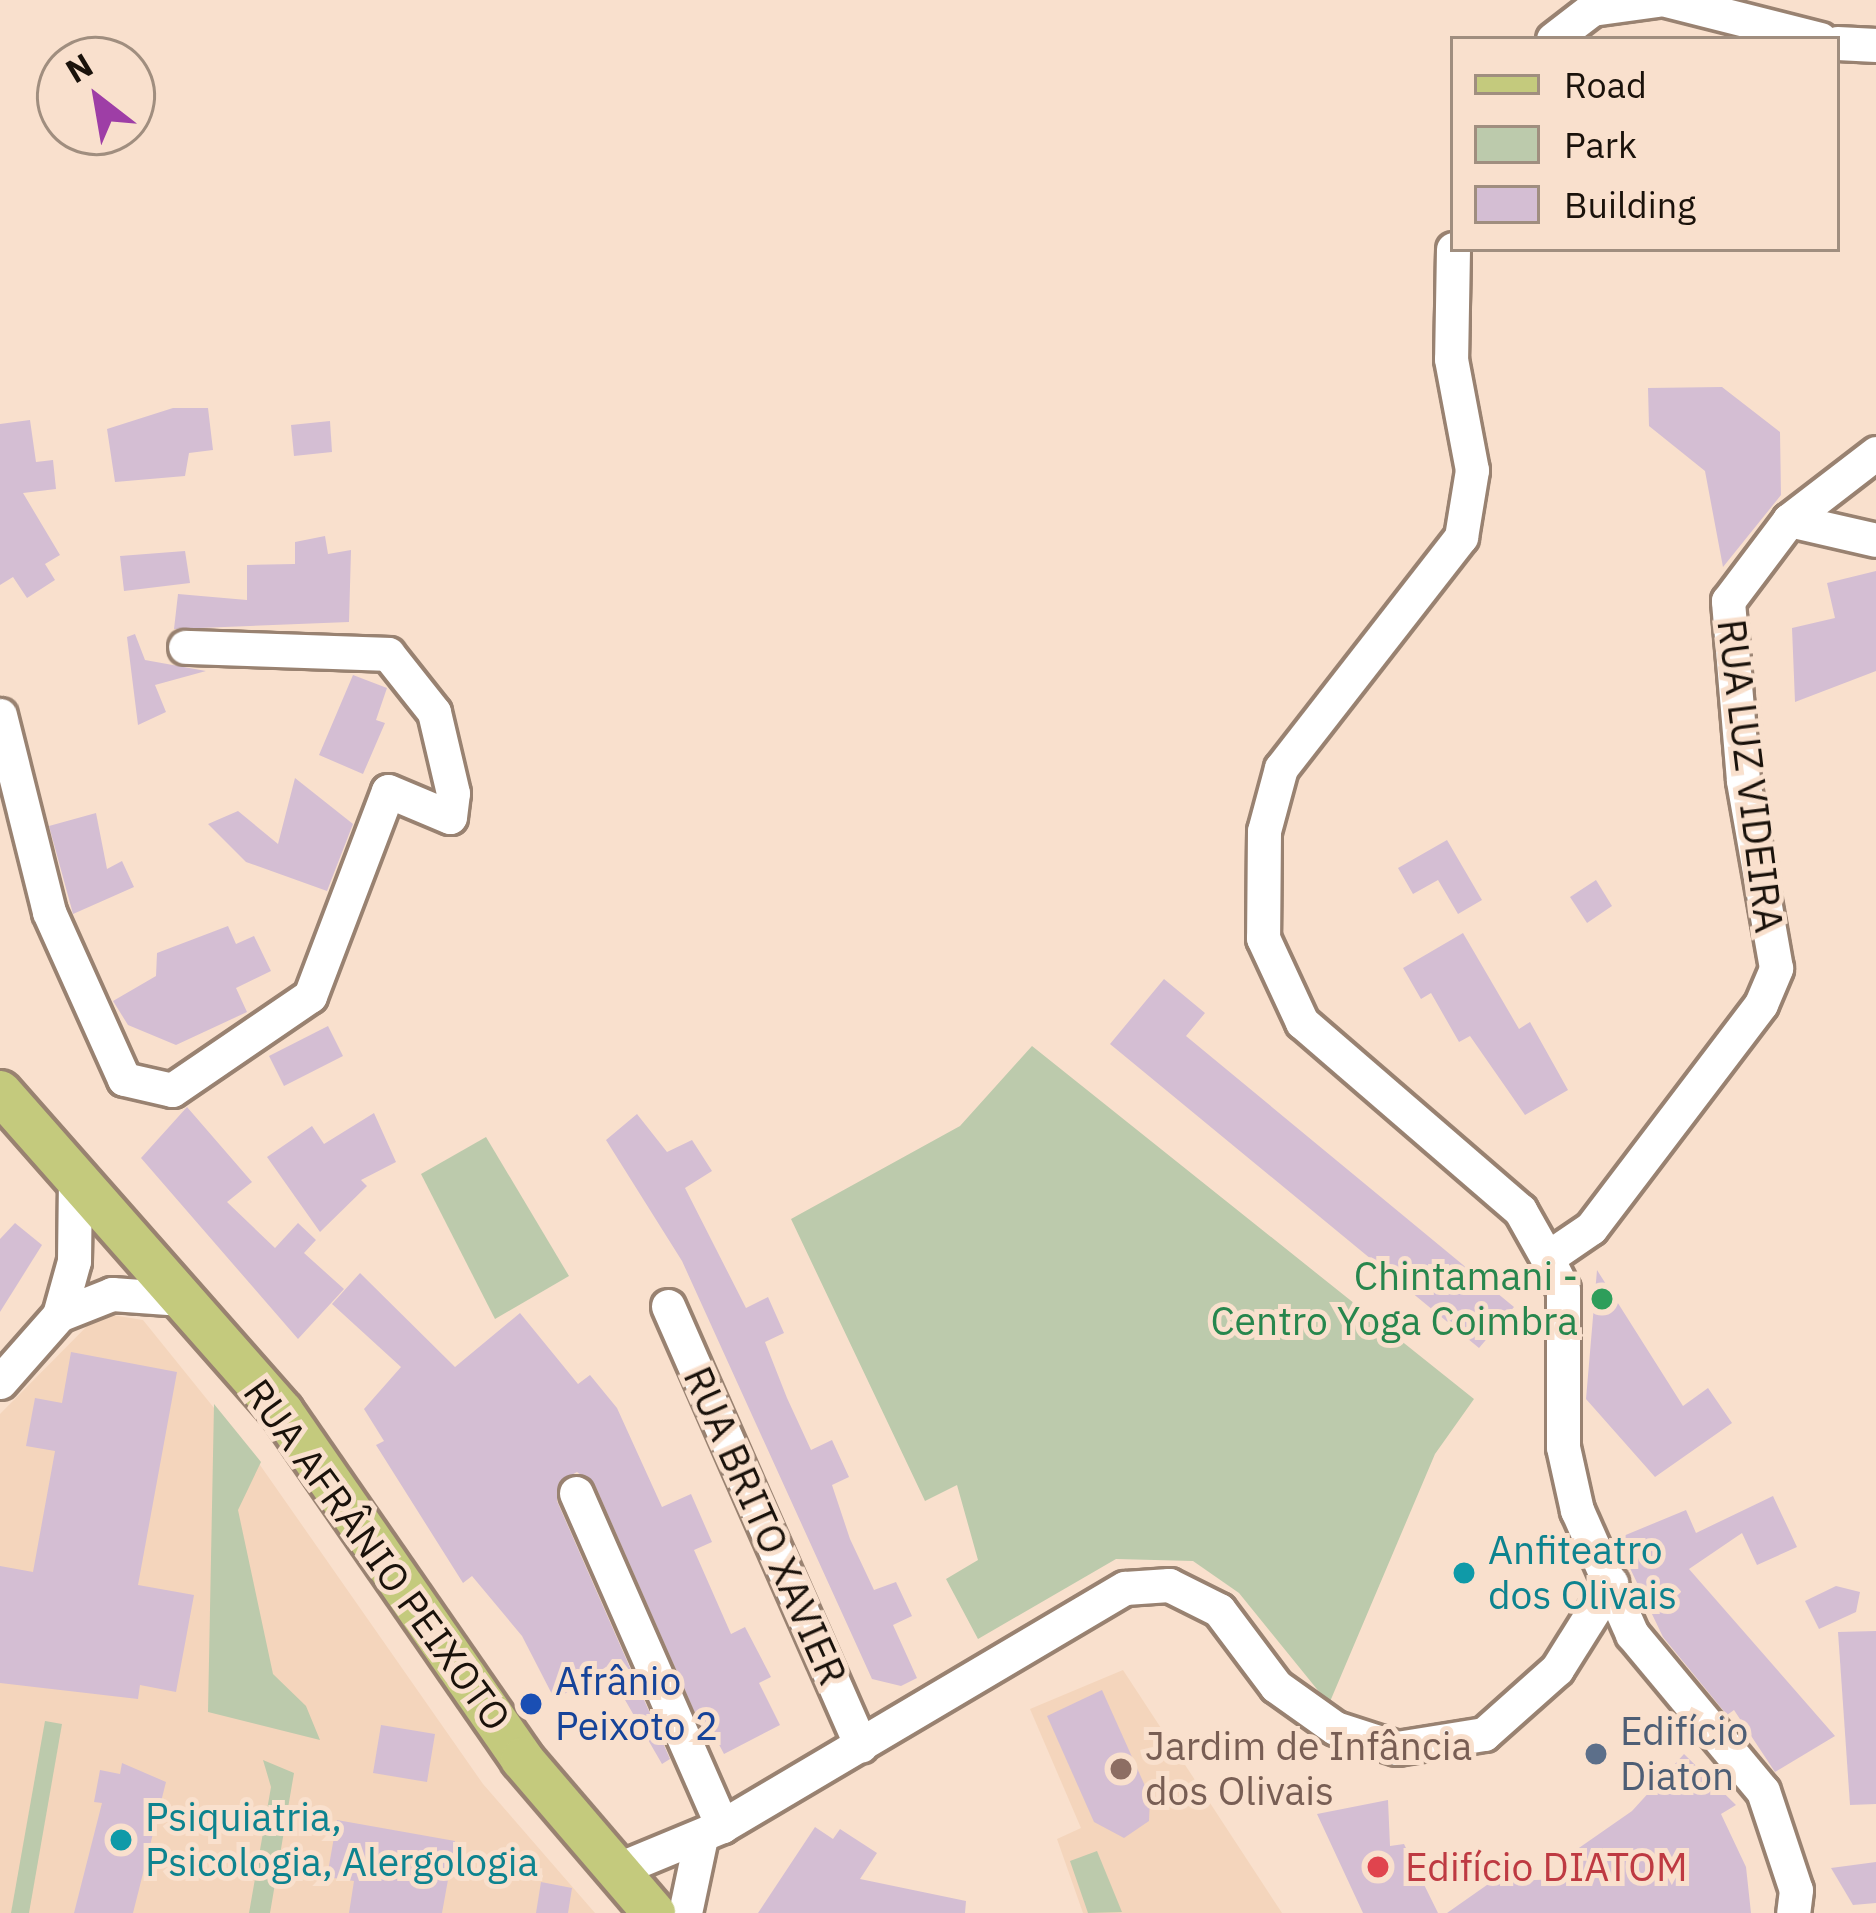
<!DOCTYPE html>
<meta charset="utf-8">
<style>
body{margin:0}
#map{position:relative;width:1876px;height:1913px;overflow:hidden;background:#f9e0cd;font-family:"IBM Plex Sans",sans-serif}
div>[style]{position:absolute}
.built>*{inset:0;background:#f4d5bc}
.green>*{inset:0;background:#bccaac}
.building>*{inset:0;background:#d4bed3}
.roads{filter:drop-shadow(3px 0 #998271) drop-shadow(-3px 0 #998271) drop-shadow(0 3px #998271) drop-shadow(0 -3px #998271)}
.minor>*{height:33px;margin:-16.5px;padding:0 16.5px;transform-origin:16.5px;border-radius:16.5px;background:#fff}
.major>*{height:42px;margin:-21px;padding:0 21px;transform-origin:21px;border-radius:21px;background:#c4ca7d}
.dots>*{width:33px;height:33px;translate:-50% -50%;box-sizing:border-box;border:6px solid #f9e0cd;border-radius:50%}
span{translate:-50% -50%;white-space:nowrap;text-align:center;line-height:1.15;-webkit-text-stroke:10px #f9e0cd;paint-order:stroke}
.street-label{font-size:39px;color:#1a120b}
.leisure-label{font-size:39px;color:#27864d}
.right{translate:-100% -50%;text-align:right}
.culture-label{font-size:39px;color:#0d838f}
.left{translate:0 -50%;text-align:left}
.transit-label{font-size:39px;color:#164399}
.service-label{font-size:39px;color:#4e5e75}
.education-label{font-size:39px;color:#785e54}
.health-label{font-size:39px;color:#be3a42}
.legend{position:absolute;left:1450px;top:36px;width:390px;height:216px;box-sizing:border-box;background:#f9e0cd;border:3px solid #a08e7f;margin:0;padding:15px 21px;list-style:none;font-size:36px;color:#1a120b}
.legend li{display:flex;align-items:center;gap:24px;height:60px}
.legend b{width:60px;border:3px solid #a08e7f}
.north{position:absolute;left:36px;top:36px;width:120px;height:120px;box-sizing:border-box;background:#f9e0cd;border:3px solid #a08e7f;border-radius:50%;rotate:329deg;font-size:33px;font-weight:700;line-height:48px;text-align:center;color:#1a120b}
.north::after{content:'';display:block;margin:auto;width:42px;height:54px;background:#9e3ea6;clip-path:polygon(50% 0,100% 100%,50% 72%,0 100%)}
</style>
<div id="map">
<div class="built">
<i style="clip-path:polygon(100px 1313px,143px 1320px,260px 1465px,483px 1784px,595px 1913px,0 1913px,0 1414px)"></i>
<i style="clip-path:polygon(1123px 1670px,1282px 1913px,1083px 1913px,1057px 1839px,1081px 1828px,1030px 1709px)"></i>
</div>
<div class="green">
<i style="clip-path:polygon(1032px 1046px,1474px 1399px,1435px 1454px,1329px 1704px,1239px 1593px,1193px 1561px,1116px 1559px,978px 1639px,946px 1579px,978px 1560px,957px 1485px,925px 1501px,791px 1219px,960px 1126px)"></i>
<i style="clip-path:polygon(486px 1137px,569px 1276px,495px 1319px,421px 1174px)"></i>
<i style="clip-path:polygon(214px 1404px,261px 1462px,238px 1510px,273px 1674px,306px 1706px,320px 1740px,208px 1712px)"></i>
<i style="clip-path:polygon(45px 1721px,62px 1724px,29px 1913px,11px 1913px)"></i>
<i style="clip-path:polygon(263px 1760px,294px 1773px,270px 1913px,249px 1913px,271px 1787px)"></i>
<i style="clip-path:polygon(1097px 1851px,1122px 1912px,1088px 1913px,1070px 1861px)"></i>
</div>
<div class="building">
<i style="clip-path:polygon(1722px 387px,1780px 432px,1781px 495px,1723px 567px,1705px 471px,1649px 426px,1648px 388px)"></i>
<i style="clip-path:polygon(173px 408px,208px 408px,213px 450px,189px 453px,185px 476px,115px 482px,107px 429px)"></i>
<i style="clip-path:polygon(30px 420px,36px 462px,53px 460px,56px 489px,23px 493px,60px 555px,45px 564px,55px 580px,27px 598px,13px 577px,0 585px,0 424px)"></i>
<i style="clip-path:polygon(330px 421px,332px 452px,294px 456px,291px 425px)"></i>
<i style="clip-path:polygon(325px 536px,328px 554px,351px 550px,349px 622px,174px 629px,178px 594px,247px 600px,247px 565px,295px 564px,295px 542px)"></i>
<i style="clip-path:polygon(185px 551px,190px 583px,124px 591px,120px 556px)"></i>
<i style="clip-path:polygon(1876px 571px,1876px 671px,1795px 702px,1792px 628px,1835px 618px,1827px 583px)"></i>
<i style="clip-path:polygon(135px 634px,145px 660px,206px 671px,155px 685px,166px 712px,138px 725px,127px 637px)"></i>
<i style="clip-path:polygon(353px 675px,387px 688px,376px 720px,385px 723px,363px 774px,319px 755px)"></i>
<i style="clip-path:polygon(295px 778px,353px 824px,327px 891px,246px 862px,208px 824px,238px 811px,278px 844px)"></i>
<i style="clip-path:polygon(96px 813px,107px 869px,122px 861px,134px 887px,73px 914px,49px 826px)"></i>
<i style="clip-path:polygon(1447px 840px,1482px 900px,1458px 914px,1438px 880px,1413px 894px,1398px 868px)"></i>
<i style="clip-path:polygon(1596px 880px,1612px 906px,1587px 923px,1570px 897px)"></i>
<i style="clip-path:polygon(228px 926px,236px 944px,254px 936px,271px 971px,236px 988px,247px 1012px,176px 1045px,128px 1025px,113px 1001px,156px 976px,157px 953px)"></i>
<i style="clip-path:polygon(1463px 933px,1519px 1029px,1530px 1022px,1568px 1090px,1525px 1115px,1470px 1036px,1459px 1042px,1431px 993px,1421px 999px,1403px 968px)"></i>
<i style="clip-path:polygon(1164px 979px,1205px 1013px,1186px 1036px,1514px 1307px,1479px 1348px,1110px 1044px)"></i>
<i style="clip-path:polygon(328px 1026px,343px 1056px,284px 1086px,269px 1056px)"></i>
<i style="clip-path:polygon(187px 1107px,252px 1182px,227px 1202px,275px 1248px,298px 1223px,316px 1240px,304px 1253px,344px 1289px,298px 1339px,141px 1158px)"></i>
<i style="clip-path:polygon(374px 1113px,396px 1162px,361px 1180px,367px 1186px,320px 1232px,267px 1157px,312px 1126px,324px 1144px)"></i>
<i style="clip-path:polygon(637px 1114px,667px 1152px,692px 1140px,712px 1171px,685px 1188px,746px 1308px,768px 1297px,784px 1333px,765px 1342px,787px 1398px,811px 1450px,832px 1440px,849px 1477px,832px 1485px,850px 1539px,874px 1590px,896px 1582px,912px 1616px,893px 1625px,917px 1678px,901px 1686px,872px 1679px,682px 1261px,606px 1140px)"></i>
<i style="clip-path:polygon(15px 1223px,42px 1245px,0 1312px,0 1239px)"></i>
<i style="clip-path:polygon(1597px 1270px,1683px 1406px,1708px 1388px,1732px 1423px,1655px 1477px,1586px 1399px)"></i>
<i style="clip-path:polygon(360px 1273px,455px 1367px,520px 1313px,578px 1384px,590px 1375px,617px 1408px,662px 1507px,691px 1494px,712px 1542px,694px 1550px,731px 1634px,745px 1627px,771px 1677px,759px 1683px,780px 1725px,724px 1754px,713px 1733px,706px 1738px,595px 1485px,577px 1472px,559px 1482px,557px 1501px,670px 1759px,662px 1764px,606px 1667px,555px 1700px,522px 1636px,472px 1576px,463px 1583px,376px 1445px,384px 1441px,364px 1409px,401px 1367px,332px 1304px)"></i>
<i style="clip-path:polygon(71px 1352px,177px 1372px,138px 1585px,194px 1595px,176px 1692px,140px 1685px,138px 1699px,0 1683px,0 1566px,33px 1572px,55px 1451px,26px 1446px,35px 1398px,62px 1403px)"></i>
<i style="clip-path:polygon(1773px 1496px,1797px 1547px,1757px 1565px,1742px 1533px,1689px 1569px,1835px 1736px,1775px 1772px,1734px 1710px,1727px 1715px,1663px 1637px,1616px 1539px,1686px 1510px,1696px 1533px)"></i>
<i style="clip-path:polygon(1836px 1586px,1860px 1592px,1856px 1612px,1819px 1629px,1805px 1601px)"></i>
<i style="clip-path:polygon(1876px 1631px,1876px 1804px,1850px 1805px,1838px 1632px)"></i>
<i style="clip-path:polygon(1102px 1690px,1150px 1797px,1149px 1821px,1124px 1838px,1094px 1822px,1047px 1716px)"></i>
<i style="clip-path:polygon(381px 1725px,435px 1734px,427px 1782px,373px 1773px)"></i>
<i style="clip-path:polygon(1684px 1754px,1736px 1805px,1721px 1814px,1746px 1867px,1751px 1913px,1447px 1913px,1514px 1866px,1515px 1881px,1580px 1878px,1576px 1850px,1632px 1811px)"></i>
<i style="clip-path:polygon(122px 1763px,166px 1782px,133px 1913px,74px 1913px,102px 1803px,94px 1802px,100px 1770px,120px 1774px)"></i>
<i style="clip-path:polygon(1388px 1800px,1390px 1846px,1404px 1844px,1438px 1913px,1363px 1913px,1317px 1814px)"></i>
<i style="clip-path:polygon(337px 1820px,455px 1841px,442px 1913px,349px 1913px,354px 1881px,327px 1877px)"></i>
<i style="clip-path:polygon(815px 1827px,833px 1839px,840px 1829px,877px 1853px,860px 1879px,966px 1901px,965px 1913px,758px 1913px)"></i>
<i style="clip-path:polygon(1876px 1862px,1876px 1903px,1853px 1905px,1831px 1868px)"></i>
<i style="clip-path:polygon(541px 1882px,572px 1888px,568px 1913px,536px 1913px)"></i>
</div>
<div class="roads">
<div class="minor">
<i style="left:1666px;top:0;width:159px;rotate:14.2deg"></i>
<i style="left:1553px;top:39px;width:49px;rotate:-37.6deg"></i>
<i style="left:1592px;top:9px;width:66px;rotate:-7.9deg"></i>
<i style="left:1837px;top:43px;width:39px;rotate:3deg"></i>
<i style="left:1453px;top:249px;width:110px;rotate:91deg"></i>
<i style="left:1451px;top:359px;width:113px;rotate:79.3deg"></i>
<i style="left:1472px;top:470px;width:68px;rotate:99.3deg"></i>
<i style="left:1461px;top:537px;width:293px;rotate:127.9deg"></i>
<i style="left:1281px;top:768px;width:65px;rotate:105.1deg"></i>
<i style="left:1264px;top:831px;width:107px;rotate:90.5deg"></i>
<i style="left:1263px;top:938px;width:93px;rotate:65.1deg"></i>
<i style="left:1302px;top:1022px;width:288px;rotate:40.8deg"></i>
<i style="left:1520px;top:1210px;width:55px;rotate:60.6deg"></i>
<i style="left:1547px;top:1258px;width:35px;rotate:63deg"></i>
<i style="left:1563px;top:1289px;width:158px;rotate:90deg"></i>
<i style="left:1563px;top:1447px;width:65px;rotate:77.5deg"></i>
<i style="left:1577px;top:1510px;width:136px;rotate:66.1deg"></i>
<i style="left:1632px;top:1634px;width:204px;rotate:50.2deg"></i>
<i style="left:1763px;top:1791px;width:104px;rotate:71.6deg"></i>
<i style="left:1796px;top:1890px;width:23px;rotate:97deg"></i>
<i style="left:1876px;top:453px;width:110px;rotate:142.4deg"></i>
<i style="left:1789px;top:520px;width:89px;rotate:12.9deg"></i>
<i style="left:0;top:715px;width:203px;rotate:76deg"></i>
<i style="left:49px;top:912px;width:183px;rotate:65.8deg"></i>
<i style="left:124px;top:1079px;width:49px;rotate:12.9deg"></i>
<i style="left:172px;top:1090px;width:167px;rotate:-34.3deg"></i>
<i style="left:310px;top:996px;width:219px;rotate:-69.2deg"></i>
<i style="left:388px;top:791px;width:67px;rotate:22.8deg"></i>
<i style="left:450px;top:817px;width:24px;rotate:-83deg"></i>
<i style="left:453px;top:793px;width:83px;rotate:-103.2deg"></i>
<i style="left:434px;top:712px;width:74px;rotate:-128.4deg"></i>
<i style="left:388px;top:654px;width:203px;rotate:-178deg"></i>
<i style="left:1547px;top:1258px;width:53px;rotate:-34.3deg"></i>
<i style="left:1591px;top:1228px;width:281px;rotate:-52.8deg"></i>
<i style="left:1761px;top:1004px;width:39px;rotate:-67deg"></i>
<i style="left:1776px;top:968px;width:191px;rotate:-100deg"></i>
<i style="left:1743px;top:780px;width:180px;rotate:-94.8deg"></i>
<i style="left:1728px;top:601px;width:101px;rotate:-53deg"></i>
<i style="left:668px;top:1306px;width:480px;rotate:66.3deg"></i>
<i style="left:59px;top:1315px;width:57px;rotate:-21.6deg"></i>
<i style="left:112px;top:1294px;width:70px;rotate:4.1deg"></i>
<i style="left:0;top:1382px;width:89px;rotate:-48.6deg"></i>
<i style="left:59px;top:1315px;width:56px;rotate:-74.5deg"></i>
<i style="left:74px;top:1261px;width:83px;rotate:-89.3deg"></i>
<i style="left:576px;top:1493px;width:364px;rotate:66.3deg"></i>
<i style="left:616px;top:1870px;width:115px;rotate:-22.5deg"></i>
<i style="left:722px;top:1826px;width:468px;rotate:-30.6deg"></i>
<i style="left:1125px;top:1588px;width:44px;rotate:-3.9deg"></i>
<i style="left:1169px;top:1585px;width:56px;rotate:26.6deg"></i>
<i style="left:1219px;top:1610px;width:95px;rotate:53.1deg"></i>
<i style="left:1276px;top:1686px;width:72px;rotate:35.4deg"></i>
<i style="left:1335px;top:1728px;width:65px;rotate:17.9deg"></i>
<i style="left:1397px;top:1748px;width:88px;rotate:-9.1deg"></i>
<i style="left:1484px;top:1734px;width:98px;rotate:-41.7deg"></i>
<i style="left:1557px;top:1669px;width:102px;rotate:-57.9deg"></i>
<i style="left:685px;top:1913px;width:78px;rotate:-78.1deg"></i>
</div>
<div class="major">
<i style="left:0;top:1092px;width:427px;rotate:48.6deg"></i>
<i style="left:282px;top:1412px;width:422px;rotate:55.3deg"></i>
<i style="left:522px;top:1759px;width:203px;rotate:49.4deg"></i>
</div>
</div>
<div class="dots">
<i style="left:1602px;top:1299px;background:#2e9e5b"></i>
<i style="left:1464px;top:1573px;background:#0f9aa8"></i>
<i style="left:531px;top:1704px;background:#1a4fb4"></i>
<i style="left:1596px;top:1754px;background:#5c6f8a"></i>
<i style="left:1121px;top:1769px;background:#8d6e63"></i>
<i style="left:121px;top:1840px;background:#0f9aa8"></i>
<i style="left:1378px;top:1867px;background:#e0444e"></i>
</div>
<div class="street-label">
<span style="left:1750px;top:776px;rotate:83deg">RUA LUZ VIDEIRA</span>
<span style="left:765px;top:1526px;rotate:66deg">RUA BRITO XAVIER</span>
<span style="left:377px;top:1555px;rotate:54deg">RUA AFRÂNIO PEIXOTO</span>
</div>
<div class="leisure-label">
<span class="right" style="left:1578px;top:1299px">Chintamani -<br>Centro Yoga Coimbra</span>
</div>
<div class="culture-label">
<span class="left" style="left:1488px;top:1573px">Anfiteatro<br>dos Olivais</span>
<span class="left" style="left:145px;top:1840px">Psiquiatria,<br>Psicologia, Alergologia</span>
</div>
<div class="transit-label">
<span class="left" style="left:555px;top:1704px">Afrânio<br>Peixoto 2</span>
</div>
<div class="service-label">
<span class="left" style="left:1620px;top:1754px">Edifício<br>Diaton</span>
</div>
<div class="education-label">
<span class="left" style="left:1145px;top:1769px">Jardim de Infância<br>dos Olivais</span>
</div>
<div class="health-label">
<span class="left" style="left:1405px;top:1867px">Edifício DIATOM</span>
</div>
<ul class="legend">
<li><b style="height:15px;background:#c4ca7d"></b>Road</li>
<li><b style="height:33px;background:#bccaac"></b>Park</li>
<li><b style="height:33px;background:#d4bed3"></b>Building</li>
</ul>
<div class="north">N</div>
</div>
